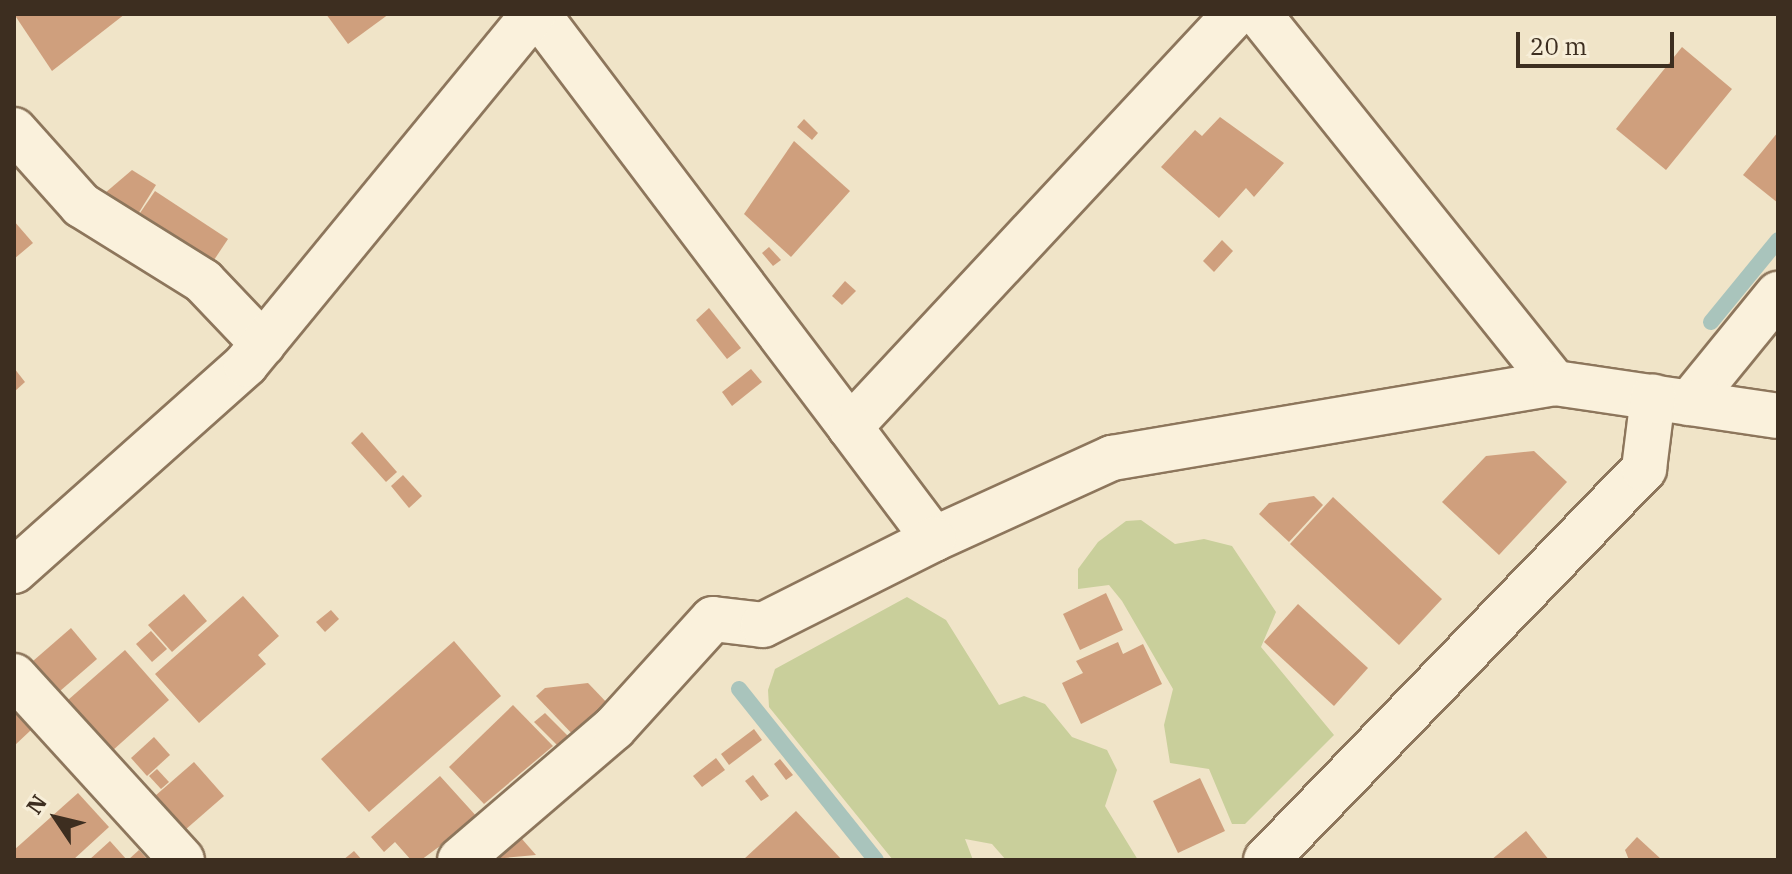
<!DOCTYPE html>
<style>
body{margin:0}
#map{position:relative;width:1792px;height:874px;overflow:hidden;background:#f0e4c8;font-family:"IBM Plex Serif",serif}
div>[style]{position:absolute}
.green>*{inset:0;background:#c9cf9b}
.stream>*{height:16px;margin:-8px;padding:0 8px;transform-origin:8px;border-radius:8px;background:#a9c4bc}
.building>*{inset:0;background:#cf9f7d}
.roads{filter:drop-shadow(2px 0 #8d765c) drop-shadow(-2px 0 #8d765c) drop-shadow(0 2px #8d765c) drop-shadow(0 -2px #8d765c)}
.minor>*{height:44px;margin:-22px;padding:0 22px;transform-origin:22px;border-radius:22px;background:#faf1dc}
span{translate:-50% -50%;white-space:nowrap;text-align:center;line-height:1.15;-webkit-text-stroke:6px #f7eed8;paint-order:stroke}
.frame{position:absolute;inset:0;border:16px solid #3d2e20;pointer-events:none}
.north{position:absolute;left:16px;top:778px;width:80px;height:80px;-webkit-text-stroke:6px #f7eed8;paint-order:stroke;rotate:305deg;font-size:22px;font-weight:700;line-height:32px;text-align:center;color:#3d2e20}
.north::after{content:'';display:block;margin:auto;width:28px;height:36px;background:#3d2e20;clip-path:polygon(50% 0,100% 100%,50% 72%,0 100%)}
.scale{position:absolute;left:1516px;top:32px;width:158px;height:36px;box-sizing:border-box;border:4px solid #3d2e20;border-top:0;padding-left:10px;font-size:24px;line-height:28px;white-space:nowrap;color:#3d2e20;-webkit-text-stroke:6px #f7eed8;paint-order:stroke}
</style>
<div id="map">
<div class="green">
<i style="clip-path:polygon(1141px 520px,1175px 544px,1204px 539px,1232px 546px,1276px 612px,1261px 647px,1334px 735px,1245px 824px,1232px 824px,1209px 769px,1170px 763px,1164px 725px,1173px 689px,1122px 601px,1109px 585px,1078px 589px,1078px 569px,1098px 542px,1126px 521px)"></i>
<i style="clip-path:polygon(907px 597px,946px 620px,999px 705px,1024px 696px,1045px 704px,1072px 737px,1107px 750px,1117px 770px,1105px 806px,1138px 860px,1006px 860px,992px 844px,965px 839px,973px 860px,893px 860px,769px 707px,768px 690px,775px 669px)"></i>
</div>
<div class="stream">
<i style="left:1711px;top:322px;width:106px;rotate:-50.7deg"></i>
<i style="left:739px;top:689px;width:219px;rotate:51.3deg"></i>
</div>
<div class="building">
<i style="clip-path:polygon(14px 14px,125px 14px,52px 71px)"></i>
<i style="clip-path:polygon(326px 14px,389px 14px,348px 44px)"></i>
<i style="clip-path:polygon(1682px 47px,1732px 89px,1666px 170px,1616px 129px)"></i>
<i style="clip-path:polygon(1220px 117px,1284px 163px,1254px 197px,1246px 188px,1219px 218px,1161px 167px,1195px 130px,1202px 136px)"></i>
<i style="clip-path:polygon(804px 119px,818px 133px,812px 140px,797px 127px)"></i>
<i style="clip-path:polygon(1778px 132px,1778px 203px,1743px 175px)"></i>
<i style="clip-path:polygon(794px 141px,850px 191px,791px 257px,744px 214px)"></i>
<i style="clip-path:polygon(132px 170px,156px 185px,138px 214px,105px 193px)"></i>
<i style="clip-path:polygon(155px 191px,228px 239px,214px 260px,140px 213px)"></i>
<i style="clip-path:polygon(14px 221px,33px 243px,14px 259px)"></i>
<i style="clip-path:polygon(1222px 240px,1233px 251px,1214px 272px,1203px 261px)"></i>
<i style="clip-path:polygon(769px 247px,781px 260px,773px 266px,762px 253px)"></i>
<i style="clip-path:polygon(845px 281px,856px 291px,842px 305px,832px 296px)"></i>
<i style="clip-path:polygon(709px 308px,741px 348px,727px 359px,696px 320px)"></i>
<i style="clip-path:polygon(14px 368px,25px 382px,14px 392px)"></i>
<i style="clip-path:polygon(751px 369px,762px 382px,732px 406px,722px 392px)"></i>
<i style="clip-path:polygon(362px 432px,397px 472px,386px 482px,351px 443px)"></i>
<i style="clip-path:polygon(1534px 451px,1567px 482px,1499px 555px,1442px 502px,1486px 456px)"></i>
<i style="clip-path:polygon(403px 475px,422px 496px,409px 508px,391px 486px)"></i>
<i style="clip-path:polygon(1314px 496px,1323px 505px,1289px 542px,1259px 514px,1269px 503px)"></i>
<i style="clip-path:polygon(1333px 497px,1442px 599px,1399px 645px,1290px 544px)"></i>
<i style="clip-path:polygon(1106px 593px,1123px 630px,1080px 650px,1063px 614px)"></i>
<i style="clip-path:polygon(184px 594px,207px 621px,172px 652px,148px 625px)"></i>
<i style="clip-path:polygon(243px 596px,279px 636px,258px 655px,266px 664px,199px 723px,155px 674px)"></i>
<i style="clip-path:polygon(1298px 604px,1368px 668px,1334px 706px,1264px 642px)"></i>
<i style="clip-path:polygon(331px 610px,339px 619px,325px 632px,316px 622px)"></i>
<i style="clip-path:polygon(71px 628px,97px 659px,60px 691px,33px 661px)"></i>
<i style="clip-path:polygon(151px 631px,167px 649px,152px 662px,136px 644px)"></i>
<i style="clip-path:polygon(454px 641px,501px 696px,369px 812px,321px 759px)"></i>
<i style="clip-path:polygon(1118px 642px,1123px 654px,1143px 644px,1162px 684px,1081px 724px,1062px 683px,1083px 673px,1076px 661px)"></i>
<i style="clip-path:polygon(125px 650px,169px 700px,112px 751px,68px 700px)"></i>
<i style="clip-path:polygon(588px 683px,611px 707px,578px 740px,536px 696px,545px 688px)"></i>
<i style="clip-path:polygon(513px 705px,553px 746px,484px 804px,449px 767px)"></i>
<i style="clip-path:polygon(14px 712px,31px 730px,14px 746px)"></i>
<i style="clip-path:polygon(545px 713px,571px 739px,561px 749px,534px 722px)"></i>
<i style="clip-path:polygon(754px 729px,762px 740px,729px 765px,721px 754px)"></i>
<i style="clip-path:polygon(154px 737px,170px 755px,147px 776px,131px 758px)"></i>
<i style="clip-path:polygon(716px 758px,725px 770px,702px 787px,693px 776px)"></i>
<i style="clip-path:polygon(780px 759px,793px 775px,786px 780px,774px 764px)"></i>
<i style="clip-path:polygon(194px 762px,224px 796px,185px 830px,155px 796px)"></i>
<i style="clip-path:polygon(157px 769px,169px 782px,161px 789px,149px 776px)"></i>
<i style="clip-path:polygon(753px 775px,769px 796px,761px 801px,745px 781px)"></i>
<i style="clip-path:polygon(440px 776px,478px 818px,421px 860px,411px 860px,395px 842px,384px 852px,371px 837px)"></i>
<i style="clip-path:polygon(1200px 778px,1225px 831px,1178px 853px,1153px 801px)"></i>
<i style="clip-path:polygon(78px 793px,109px 827px,73px 860px,14px 860px,14px 850px)"></i>
<i style="clip-path:polygon(796px 811px,842px 860px,743px 860px)"></i>
<i style="clip-path:polygon(515px 831px,536px 855px,482px 860px)"></i>
<i style="clip-path:polygon(1526px 831px,1549px 860px,1491px 860px)"></i>
<i style="clip-path:polygon(1637px 837px,1662px 860px,1629px 860px,1625px 850px)"></i>
<i style="clip-path:polygon(110px 841px,127px 860px,89px 860px)"></i>
<i style="clip-path:polygon(139px 850px,148px 860px,128px 860px)"></i>
<i style="clip-path:polygon(354px 851px,362px 860px,343px 860px)"></i>
</div>
<div class="roads">
<div class="minor">
<i style="left:538px;top:14px;width:518px;rotate:52.93deg"></i>
<i style="left:850px;top:427px;width:565px;rotate:-47.01deg"></i>
<i style="left:1259px;top:14px;width:473px;rotate:51.3deg"></i>
<i style="left:14px;top:130px;width:101px;rotate:48.2deg"></i>
<i style="left:81px;top:205px;width:144px;rotate:31.9deg"></i>
<i style="left:203px;top:281px;width:87px;rotate:46.4deg"></i>
<i style="left:1689px;top:403px;width:141px;rotate:-50.8deg"></i>
<i style="left:850px;top:427px;width:140px;rotate:53.1deg"></i>
<i style="left:934px;top:539px;width:196px;rotate:-24.5deg"></i>
<i style="left:1112px;top:458px;width:449px;rotate:-9.6deg"></i>
<i style="left:1555px;top:383px;width:225px;rotate:8.4deg"></i>
<i style="left:14px;top:571px;width:311px;rotate:-41.7deg"></i>
<i style="left:246px;top:364px;width:453px;rotate:-50.6deg"></i>
<i style="left:14px;top:676px;width:249px;rotate:47.6deg"></i>
<i style="left:460px;top:860px;width:203px;rotate:-40.6deg"></i>
<i style="left:614px;top:728px;width:147px;rotate:-47.8deg"></i>
<i style="left:713px;top:619px;width:50px;rotate:6.8deg"></i>
<i style="left:763px;top:625px;width:191px;rotate:-26.7deg"></i>
<i style="left:1266px;top:860px;width:544px;rotate:-45.97deg"></i>
<i style="left:1644px;top:469px;width:73px;rotate:-82.9deg"></i>
</div>
</div>
<div class="frame"></div>
<div class="north">N</div>
<div class="scale">20 m</div>
</div>
